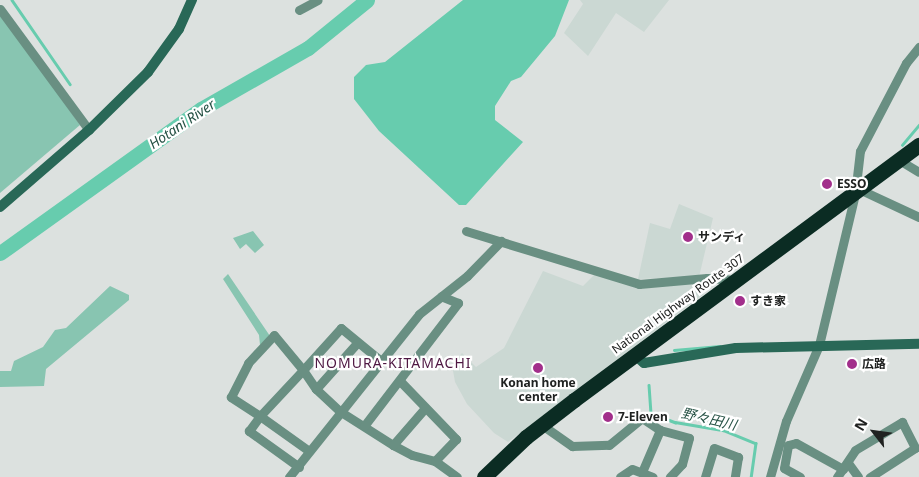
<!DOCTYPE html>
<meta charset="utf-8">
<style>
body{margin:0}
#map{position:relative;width:919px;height:477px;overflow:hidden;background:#dce1df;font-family:"Noto Sans","Noto Sans JP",sans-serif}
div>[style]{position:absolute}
.built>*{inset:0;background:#cbd8d3}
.green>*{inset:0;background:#88c5b1}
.water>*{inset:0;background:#67ccae}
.stream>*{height:2.5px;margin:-1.25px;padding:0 1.25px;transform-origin:1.25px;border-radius:1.25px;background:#67ccae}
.river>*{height:15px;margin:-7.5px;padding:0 7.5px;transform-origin:7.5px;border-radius:7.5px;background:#67ccae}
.street>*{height:9px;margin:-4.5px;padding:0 4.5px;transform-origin:4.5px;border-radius:4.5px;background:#698f82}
.secondary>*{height:10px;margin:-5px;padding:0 5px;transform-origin:5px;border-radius:5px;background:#296857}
.highway>*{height:15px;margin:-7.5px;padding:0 7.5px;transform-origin:7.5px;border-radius:7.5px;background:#0b2c23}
.dots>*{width:14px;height:14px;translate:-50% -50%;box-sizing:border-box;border:2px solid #fff;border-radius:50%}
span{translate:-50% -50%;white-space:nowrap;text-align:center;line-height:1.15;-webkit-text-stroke:4.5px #fff;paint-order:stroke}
.poi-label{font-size:12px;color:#202221;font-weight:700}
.left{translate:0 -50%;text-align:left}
.street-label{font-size:12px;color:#202221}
.water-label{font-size:14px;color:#265245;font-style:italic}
.neighbourhood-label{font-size:14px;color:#4e1742;letter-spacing:1px}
.north{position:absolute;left:849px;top:407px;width:50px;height:50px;-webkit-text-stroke:4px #fff;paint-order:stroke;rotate:300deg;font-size:14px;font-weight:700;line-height:20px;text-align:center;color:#202221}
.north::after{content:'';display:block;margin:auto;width:18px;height:22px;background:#202221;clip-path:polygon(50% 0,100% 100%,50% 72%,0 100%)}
</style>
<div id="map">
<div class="built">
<i style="clip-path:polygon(580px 0,669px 0,644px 32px,616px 13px,588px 56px,564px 33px,583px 4px)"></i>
<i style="clip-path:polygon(679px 204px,713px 218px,699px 277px,638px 279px,650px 223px,670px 229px)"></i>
<i style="clip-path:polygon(543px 271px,583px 286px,595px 274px,622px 283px,701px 281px,704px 294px,508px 442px,494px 433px,467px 404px,455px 382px,452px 365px,462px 353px,476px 367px,504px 348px)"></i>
</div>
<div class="green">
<i style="clip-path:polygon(0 11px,80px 125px,0 193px)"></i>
<i style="clip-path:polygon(253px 231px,264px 245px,255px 253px,246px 244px,240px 249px,233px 238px)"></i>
<i style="clip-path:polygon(228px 274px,270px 336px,260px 345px,259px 335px,223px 279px)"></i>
<i style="clip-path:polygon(110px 286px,129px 295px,129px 300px,46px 369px,44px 386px,0 387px,0 371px,11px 371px,14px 361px,43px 347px,55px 330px,66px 328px)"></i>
</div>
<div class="water">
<i style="clip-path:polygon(463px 0,569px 0,555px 36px,521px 77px,511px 81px,495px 106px,495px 120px,523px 142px,466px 205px,459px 205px,379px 131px,354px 99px,354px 77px,366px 65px,385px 62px)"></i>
</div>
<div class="stream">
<i style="left:12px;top:0;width:102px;rotate:55.4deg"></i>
<i style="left:902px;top:145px;width:26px;rotate:-50deg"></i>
<i style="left:674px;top:350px;width:46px;rotate:-5deg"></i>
<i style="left:649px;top:385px;width:28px;rotate:86deg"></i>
<i style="left:651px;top:413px;width:26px;rotate:21deg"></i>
<i style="left:675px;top:422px;width:49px;rotate:9.5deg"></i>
<i style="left:723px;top:430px;width:35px;rotate:22deg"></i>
<i style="left:756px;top:443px;width:34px;rotate:98deg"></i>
</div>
<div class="river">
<i style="left:0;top:253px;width:247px;rotate:-35.6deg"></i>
<i style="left:201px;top:109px;width:123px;rotate:-29.7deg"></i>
<i style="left:308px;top:48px;width:76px;rotate:-39.1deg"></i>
</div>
<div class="street">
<i style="left:0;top:9px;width:150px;rotate:53.7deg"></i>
<i style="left:299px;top:10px;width:21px;rotate:-28deg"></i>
<i style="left:899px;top:160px;width:23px;rotate:31deg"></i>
<i style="left:861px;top:190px;width:64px;rotate:25deg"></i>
<i style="left:466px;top:231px;width:181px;rotate:17deg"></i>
<i style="left:639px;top:284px;width:68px;rotate:-5deg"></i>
<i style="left:707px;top:278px;width:29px;rotate:4deg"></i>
<i style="left:381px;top:361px;width:52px;rotate:-140.5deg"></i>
<i style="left:341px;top:328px;width:57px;rotate:132.1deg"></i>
<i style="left:303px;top:370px;width:63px;rotate:133.1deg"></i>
<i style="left:260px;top:416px;width:35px;rotate:-147deg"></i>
<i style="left:231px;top:397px;width:38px;rotate:-63deg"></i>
<i style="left:248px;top:363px;width:38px;rotate:-47deg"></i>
<i style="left:274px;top:335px;width:45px;rotate:50.4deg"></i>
<i style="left:303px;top:370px;width:23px;rotate:56deg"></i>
<i style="left:316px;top:389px;width:34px;rotate:43deg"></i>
<i style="left:341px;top:412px;width:62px;rotate:32.4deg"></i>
<i style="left:393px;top:445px;width:21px;rotate:28deg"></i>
<i style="left:412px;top:455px;width:24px;rotate:15deg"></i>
<i style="left:435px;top:461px;width:27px;rotate:36deg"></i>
<i style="left:400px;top:381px;width:81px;rotate:46deg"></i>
<i style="left:456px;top:439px;width:30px;rotate:134deg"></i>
<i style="left:316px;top:389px;width:62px;rotate:-48.3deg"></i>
<i style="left:542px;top:425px;width:37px;rotate:35deg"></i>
<i style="left:572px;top:446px;width:37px;rotate:-2deg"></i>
<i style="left:609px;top:445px;width:43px;rotate:-39.3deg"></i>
<i style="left:642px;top:418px;width:22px;rotate:34deg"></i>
<i style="left:660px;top:430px;width:46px;rotate:113.2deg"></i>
<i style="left:364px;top:426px;width:155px;rotate:-52.6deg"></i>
<i style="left:458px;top:303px;width:18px;rotate:-158deg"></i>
<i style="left:660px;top:430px;width:30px;rotate:15deg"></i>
<i style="left:689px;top:438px;width:27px;rotate:105deg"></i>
<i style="left:682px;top:464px;width:18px;rotate:133deg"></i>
<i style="left:393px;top:445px;width:49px;rotate:-49.1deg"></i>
<i style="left:848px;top:463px;width:17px;rotate:54deg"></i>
<i style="left:299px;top:467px;width:62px;rotate:-144.2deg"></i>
<i style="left:249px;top:431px;width:19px;rotate:-54deg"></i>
<i style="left:260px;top:416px;width:60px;rotate:35.5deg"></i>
<i style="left:289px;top:477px;width:208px;rotate:-51.4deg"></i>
<i style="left:419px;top:314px;width:61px;rotate:-38.4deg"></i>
<i style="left:467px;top:276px;width:49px;rotate:-45.8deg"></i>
<i style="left:620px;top:477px;width:14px;rotate:-34deg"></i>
<i style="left:632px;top:469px;width:22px;rotate:21deg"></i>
<i style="left:705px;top:477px;width:30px;rotate:-73deg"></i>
<i style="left:714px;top:448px;width:26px;rotate:21deg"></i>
<i style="left:738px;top:457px;width:20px;rotate:99deg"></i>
<i style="left:770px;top:477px;width:58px;rotate:-74.1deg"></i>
<i style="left:786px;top:421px;width:83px;rotate:-66.5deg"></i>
<i style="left:819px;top:345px;width:155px;rotate:-76.6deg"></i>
<i style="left:855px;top:194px;width:43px;rotate:-83.4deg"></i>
<i style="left:860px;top:151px;width:99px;rotate:-62.4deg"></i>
<i style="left:906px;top:63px;width:21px;rotate:-51deg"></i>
<i style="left:800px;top:477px;width:18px;rotate:-151deg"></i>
<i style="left:784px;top:468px;width:23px;rotate:-80deg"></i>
<i style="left:788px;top:445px;width:8px;rotate:-14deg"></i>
<i style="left:796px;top:443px;width:54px;rotate:29deg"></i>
<i style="left:837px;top:477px;width:32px;rotate:-56deg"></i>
<i style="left:855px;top:450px;width:55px;rotate:-30.8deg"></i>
<i style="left:902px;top:422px;width:29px;rotate:63deg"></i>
<i style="left:915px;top:448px;width:54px;rotate:147.2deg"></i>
</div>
<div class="secondary">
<i style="left:0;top:207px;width:118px;rotate:-40.9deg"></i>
<i style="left:89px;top:130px;width:83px;rotate:-44.5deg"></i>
<i style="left:148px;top:72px;width:53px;rotate:-54.2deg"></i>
<i style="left:179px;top:29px;width:32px;rotate:-66deg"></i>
<i style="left:635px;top:355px;width:12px;rotate:42deg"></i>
<i style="left:644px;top:363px;width:93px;rotate:-9.3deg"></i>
<i style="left:736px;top:348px;width:183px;rotate:-1.3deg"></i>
</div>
<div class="highway">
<i style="left:484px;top:477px;width:58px;rotate:-43.6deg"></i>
<i style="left:526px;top:437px;width:61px;rotate:-37.6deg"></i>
<i style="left:574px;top:400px;width:429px;rotate:-36.5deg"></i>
</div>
<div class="dots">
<i style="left:827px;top:184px;background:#a22f8b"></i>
<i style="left:688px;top:237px;background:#a22f8b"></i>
<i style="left:740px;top:301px;background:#a22f8b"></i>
<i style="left:852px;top:364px;background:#a22f8b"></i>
<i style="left:538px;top:368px;background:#a22f8b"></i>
<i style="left:608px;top:417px;background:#a22f8b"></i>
</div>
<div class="poi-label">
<span class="left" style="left:837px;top:184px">ESSO</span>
<span class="left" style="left:698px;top:237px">サンディ</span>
<span class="left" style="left:750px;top:301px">すき家</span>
<span class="left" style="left:862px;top:364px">広路</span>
<span style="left:538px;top:390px">Konan home<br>center</span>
<span class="left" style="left:618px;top:417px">7-Eleven</span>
</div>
<div class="street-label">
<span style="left:678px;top:304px;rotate:-36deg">National Highway Route 307</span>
</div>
<div class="water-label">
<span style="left:182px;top:124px;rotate:-34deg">Hotani River</span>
<span style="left:709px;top:419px;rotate:13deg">野々田川</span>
</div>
<div class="neighbourhood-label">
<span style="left:393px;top:363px">NOMURA-KITAMACHI</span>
</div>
<div class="north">N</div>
</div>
